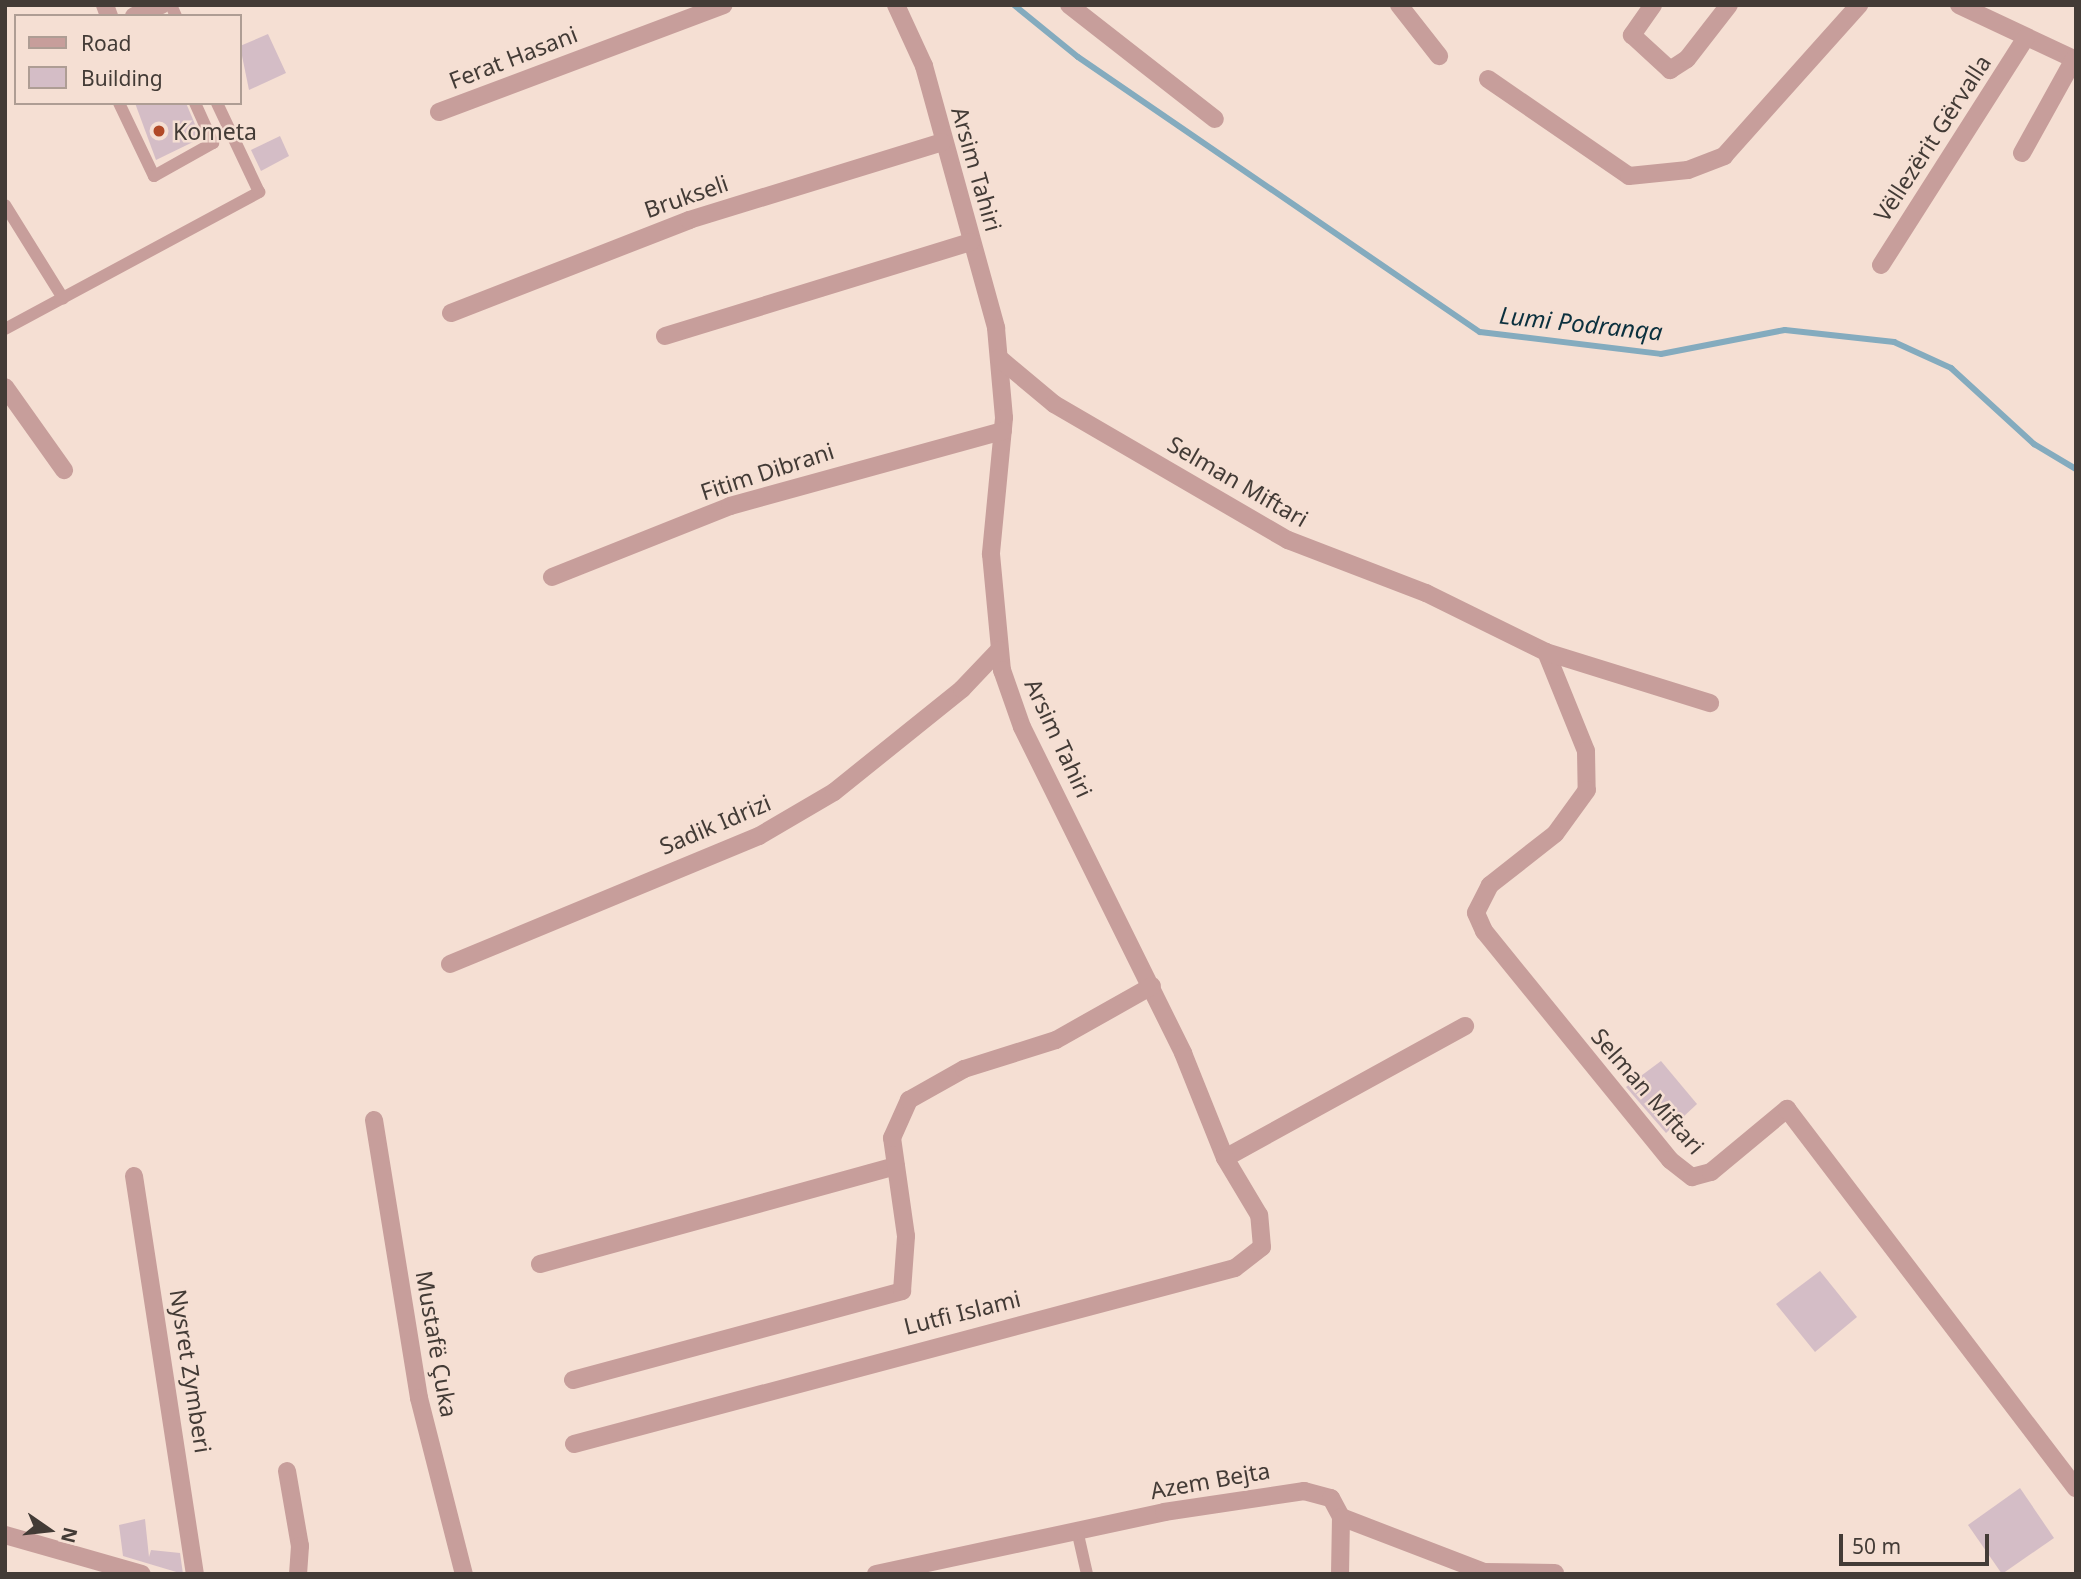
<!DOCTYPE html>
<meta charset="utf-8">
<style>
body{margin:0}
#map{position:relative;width:2081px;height:1579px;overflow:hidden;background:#f5dfd3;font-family:"Noto Sans",sans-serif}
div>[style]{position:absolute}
.stream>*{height:6px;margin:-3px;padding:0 3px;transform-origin:3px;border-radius:3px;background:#84abbe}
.building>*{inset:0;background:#d4bdc6}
.lane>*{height:12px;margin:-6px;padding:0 6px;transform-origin:6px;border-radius:6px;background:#c79e9b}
.street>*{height:18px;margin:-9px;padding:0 9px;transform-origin:9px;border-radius:9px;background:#c79e9b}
.dots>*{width:19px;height:19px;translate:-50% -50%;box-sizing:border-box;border:4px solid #f5dfd3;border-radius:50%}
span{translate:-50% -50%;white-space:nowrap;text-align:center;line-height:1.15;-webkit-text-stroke:5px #f5dfd3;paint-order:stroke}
.street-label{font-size:23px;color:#433b36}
.poi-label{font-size:23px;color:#433b36}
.left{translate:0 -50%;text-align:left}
.water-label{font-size:24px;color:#0b303e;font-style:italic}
.frame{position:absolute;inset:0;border:7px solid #433b36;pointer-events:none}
.legend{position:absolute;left:14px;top:14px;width:228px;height:91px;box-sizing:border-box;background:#f5dfd3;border:2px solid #ae9d94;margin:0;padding:9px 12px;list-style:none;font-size:21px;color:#433b36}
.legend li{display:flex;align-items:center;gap:14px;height:35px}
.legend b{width:35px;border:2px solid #ae9d94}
.north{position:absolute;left:14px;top:1495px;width:70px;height:70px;-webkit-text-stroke:5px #f5dfd3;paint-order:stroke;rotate:104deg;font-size:19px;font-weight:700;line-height:28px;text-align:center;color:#433b36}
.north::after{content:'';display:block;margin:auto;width:24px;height:32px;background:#433b36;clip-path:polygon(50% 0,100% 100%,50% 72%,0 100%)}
.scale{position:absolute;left:1839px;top:1534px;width:150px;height:32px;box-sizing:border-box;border:4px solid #433b36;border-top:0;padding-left:9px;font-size:21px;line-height:24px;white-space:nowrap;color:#433b36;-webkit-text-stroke:5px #f5dfd3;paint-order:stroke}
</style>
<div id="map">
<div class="stream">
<i style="left:1014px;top:5px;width:82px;rotate:39.1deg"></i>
<i style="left:1078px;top:57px;width:487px;rotate:34.4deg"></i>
<i style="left:1480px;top:332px;width:182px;rotate:6.9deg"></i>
<i style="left:1661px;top:354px;width:126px;rotate:-11deg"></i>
<i style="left:1785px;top:330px;width:110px;rotate:6.3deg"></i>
<i style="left:1894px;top:342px;width:63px;rotate:24.5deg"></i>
<i style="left:1951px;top:368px;width:113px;rotate:42.5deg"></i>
<i style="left:2034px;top:444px;width:49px;rotate:30.8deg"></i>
</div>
<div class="building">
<i style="clip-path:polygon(268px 34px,286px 73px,249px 90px,240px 46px)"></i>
<i style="clip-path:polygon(135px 103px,186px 103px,197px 129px,193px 142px,156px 160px)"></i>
<i style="clip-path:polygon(280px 136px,289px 156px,261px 171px,251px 150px)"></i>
<i style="clip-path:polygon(1661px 1061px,1697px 1104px,1666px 1133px,1626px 1087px)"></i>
<i style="clip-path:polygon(1820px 1271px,1857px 1317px,1815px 1352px,1776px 1304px)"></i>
<i style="clip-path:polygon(2020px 1488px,2054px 1538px,2002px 1574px,1968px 1525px)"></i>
<i style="clip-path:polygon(145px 1519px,149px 1557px,151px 1550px,180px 1553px,183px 1574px,123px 1556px,119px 1525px)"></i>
</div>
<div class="lane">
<i style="left:171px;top:5px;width:12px;rotate:66deg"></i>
<i style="left:119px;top:103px;width:81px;rotate:64.4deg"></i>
<i style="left:154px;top:176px;width:68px;rotate:-29.2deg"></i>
<i style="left:213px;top:143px;width:44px;rotate:-114.2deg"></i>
<i style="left:5px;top:205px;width:110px;rotate:58.1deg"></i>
<i style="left:5px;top:329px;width:289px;rotate:-28.3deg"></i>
<i style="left:259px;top:192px;width:98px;rotate:-115.3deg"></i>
<i style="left:1077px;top:1530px;width:45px;rotate:77.2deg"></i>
</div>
<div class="street">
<i style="left:105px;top:5px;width:12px;rotate:70deg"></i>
<i style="left:896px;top:5px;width:67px;rotate:65.3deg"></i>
<i style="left:924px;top:66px;width:272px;rotate:74.6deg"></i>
<i style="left:996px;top:328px;width:90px;rotate:84.9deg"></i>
<i style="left:1004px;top:418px;width:137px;rotate:95.5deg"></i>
<i style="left:991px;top:554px;width:117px;rotate:84.6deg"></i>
<i style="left:1002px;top:670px;width:60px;rotate:70.7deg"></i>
<i style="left:1022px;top:727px;width:364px;rotate:63.7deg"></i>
<i style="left:1183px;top:1053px;width:113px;rotate:68.2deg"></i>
<i style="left:1225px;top:1158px;width:274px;rotate:-28.8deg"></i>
<i style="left:1069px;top:5px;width:185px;rotate:38deg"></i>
<i style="left:1399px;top:5px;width:65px;rotate:51.9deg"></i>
<i style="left:1653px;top:5px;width:37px;rotate:125deg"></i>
<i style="left:1632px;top:35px;width:52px;rotate:42.6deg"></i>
<i style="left:1670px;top:70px;width:20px;rotate:-33deg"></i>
<i style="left:1687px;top:59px;width:68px;rotate:-52.1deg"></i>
<i style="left:1959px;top:5px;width:129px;rotate:25.2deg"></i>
<i style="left:134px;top:16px;width:29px;rotate:-22deg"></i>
<i style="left:1488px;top:79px;width:171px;rotate:34.5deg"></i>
<i style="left:1629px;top:176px;width:59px;rotate:-5.8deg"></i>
<i style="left:1688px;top:170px;width:39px;rotate:-21deg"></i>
<i style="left:1724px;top:156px;width:203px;rotate:-48.2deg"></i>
<i style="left:439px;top:112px;width:304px;rotate:-20.6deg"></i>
<i style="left:2022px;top:153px;width:107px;rotate:-61deg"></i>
<i style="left:1881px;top:265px;width:270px;rotate:-57.5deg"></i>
<i style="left:451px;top:313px;width:256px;rotate:-21.3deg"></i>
<i style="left:689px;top:220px;width:265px;rotate:-17.1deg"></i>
<i style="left:665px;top:336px;width:320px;rotate:-17.1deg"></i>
<i style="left:999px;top:358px;width:72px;rotate:39.9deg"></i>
<i style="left:1054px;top:404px;width:271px;rotate:30.2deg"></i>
<i style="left:1288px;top:540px;width:148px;rotate:21deg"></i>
<i style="left:1426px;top:593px;width:134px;rotate:26.2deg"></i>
<i style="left:1546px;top:652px;width:107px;rotate:68deg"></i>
<i style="left:1586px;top:751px;width:39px;rotate:89deg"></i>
<i style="left:1587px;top:790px;width:54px;rotate:126deg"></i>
<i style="left:1555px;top:834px;width:83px;rotate:141.9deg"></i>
<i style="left:1490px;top:885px;width:31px;rotate:117deg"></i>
<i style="left:1476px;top:913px;width:20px;rotate:66deg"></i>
<i style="left:1484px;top:931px;width:295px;rotate:50.9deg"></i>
<i style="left:1670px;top:1160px;width:28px;rotate:38deg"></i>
<i style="left:1692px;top:1177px;width:20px;rotate:-15deg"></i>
<i style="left:1711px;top:1172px;width:99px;rotate:-39.7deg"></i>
<i style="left:1787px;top:1109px;width:477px;rotate:52.7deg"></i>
<i style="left:5px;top:387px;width:102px;rotate:54.6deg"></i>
<i style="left:552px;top:577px;width:192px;rotate:-21.7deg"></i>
<i style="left:730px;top:506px;width:283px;rotate:-15.4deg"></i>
<i style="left:1546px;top:652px;width:172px;rotate:17.3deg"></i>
<i style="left:450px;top:964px;width:334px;rotate:-22.5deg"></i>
<i style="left:759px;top:836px;width:87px;rotate:-30.4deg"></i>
<i style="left:834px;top:792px;width:164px;rotate:-38.8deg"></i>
<i style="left:962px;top:689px;width:54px;rotate:-46.5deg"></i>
<i style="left:374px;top:1120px;width:282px;rotate:80.8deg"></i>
<i style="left:419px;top:1398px;width:182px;rotate:75.7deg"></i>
<i style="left:134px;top:1176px;width:403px;rotate:81.3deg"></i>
<i style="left:540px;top:1264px;width:369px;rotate:-15.4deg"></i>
<i style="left:573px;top:1380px;width:341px;rotate:-15.1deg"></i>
<i style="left:902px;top:1291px;width:55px;rotate:-85.8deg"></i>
<i style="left:906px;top:1236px;width:99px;rotate:-98.1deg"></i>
<i style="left:892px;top:1138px;width:42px;rotate:-65.9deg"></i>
<i style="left:909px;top:1100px;width:63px;rotate:-29.4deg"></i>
<i style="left:964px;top:1069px;width:96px;rotate:-17.5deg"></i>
<i style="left:1056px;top:1040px;width:110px;rotate:-29.4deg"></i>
<i style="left:574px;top:1444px;width:684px;rotate:-14.91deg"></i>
<i style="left:1235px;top:1268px;width:34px;rotate:-38deg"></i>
<i style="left:1262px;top:1247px;width:32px;rotate:-95deg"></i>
<i style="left:1259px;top:1215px;width:66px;rotate:-120.8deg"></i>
<i style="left:287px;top:1471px;width:76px;rotate:80.2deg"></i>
<i style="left:300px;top:1546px;width:28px;rotate:94deg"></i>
<i style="left:1341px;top:1517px;width:153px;rotate:21deg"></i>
<i style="left:1484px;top:1572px;width:71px;rotate:0.8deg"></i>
<i style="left:5px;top:1535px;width:142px;rotate:15.9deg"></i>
<i style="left:876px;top:1574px;width:295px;rotate:-12.1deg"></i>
<i style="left:1164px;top:1512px;width:142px;rotate:-8.5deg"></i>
<i style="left:1304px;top:1491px;width:28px;rotate:15deg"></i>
<i style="left:1331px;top:1498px;width:21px;rotate:62deg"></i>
<i style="left:1341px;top:1517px;width:57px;rotate:91deg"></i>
</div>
<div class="dots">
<i style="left:159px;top:131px;background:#b14927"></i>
</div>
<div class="street-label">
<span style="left:513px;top:57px;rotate:-21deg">Ferat Hasani</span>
<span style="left:1932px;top:138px;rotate:-57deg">Vëllezërit Gërvalla</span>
<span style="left:977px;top:169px;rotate:74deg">Arsim Tahiri</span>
<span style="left:686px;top:196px;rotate:-19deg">Brukseli</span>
<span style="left:767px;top:471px;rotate:-18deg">Fitim Dibrani</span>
<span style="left:1238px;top:481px;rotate:30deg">Selman Miftari</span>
<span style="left:1059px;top:738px;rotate:65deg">Arsim Tahiri</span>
<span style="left:715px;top:824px;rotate:-23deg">Sadik Idrizi</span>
<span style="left:1648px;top:1091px;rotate:49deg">Selman Miftari</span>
<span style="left:962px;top:1312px;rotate:-14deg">Lutfi Islami</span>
<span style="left:437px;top:1344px;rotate:80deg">Mustafë Çuka</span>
<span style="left:191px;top:1371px;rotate:81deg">Nysret Zymberi</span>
<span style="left:1210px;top:1480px;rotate:-10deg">Azem Bejta</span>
</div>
<div class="poi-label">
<span class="left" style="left:173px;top:131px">Kometa</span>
</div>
<div class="water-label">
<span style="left:1581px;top:323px;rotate:6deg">Lumi Podranqa</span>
</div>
<div class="frame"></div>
<ul class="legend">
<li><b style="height:9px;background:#c79e9b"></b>Road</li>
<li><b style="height:19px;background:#d4bdc6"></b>Building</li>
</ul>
<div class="north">N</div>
<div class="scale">50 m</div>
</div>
